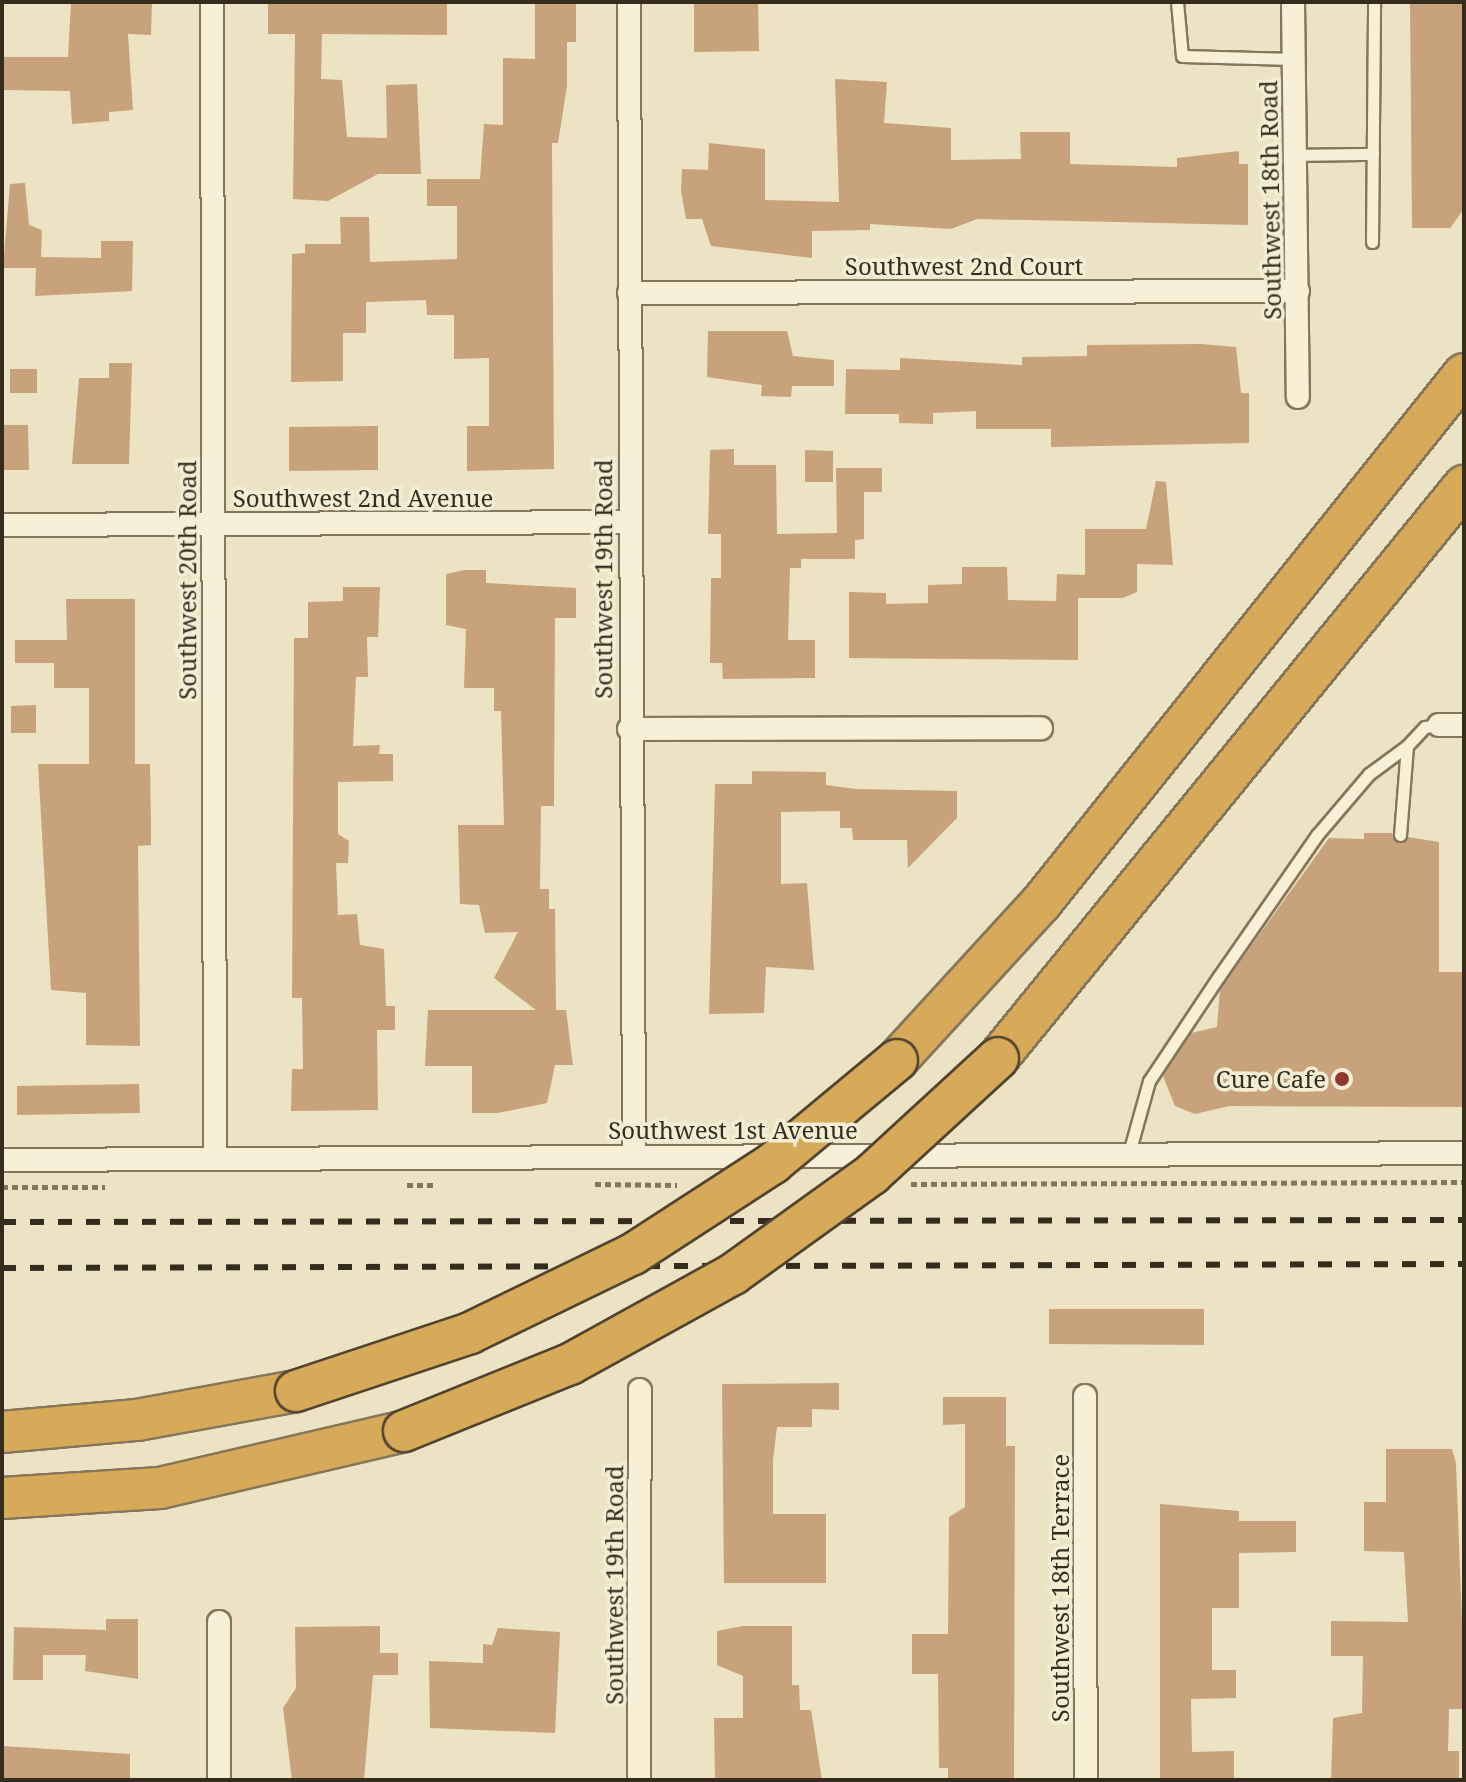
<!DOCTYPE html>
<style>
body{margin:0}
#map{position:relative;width:1466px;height:1782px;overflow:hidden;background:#ebe3c3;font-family:"Noto Serif",serif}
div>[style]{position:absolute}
.building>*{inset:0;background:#c7a27b}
.path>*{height:5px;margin-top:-2.5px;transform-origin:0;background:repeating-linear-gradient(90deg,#85755b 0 6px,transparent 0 10px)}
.roads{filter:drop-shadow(2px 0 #85755b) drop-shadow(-2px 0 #85755b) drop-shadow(0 2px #85755b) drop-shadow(0 -2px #85755b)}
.lane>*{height:11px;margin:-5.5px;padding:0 5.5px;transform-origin:5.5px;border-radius:5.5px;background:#f7f0d6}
.street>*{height:22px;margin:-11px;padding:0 11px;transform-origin:11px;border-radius:11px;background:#f7f0d6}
.highway>*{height:40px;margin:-20px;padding:0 20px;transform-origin:20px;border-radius:20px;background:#d6aa59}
.rail>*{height:6px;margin-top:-3px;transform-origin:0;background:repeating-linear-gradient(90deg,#352c1e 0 14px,transparent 0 28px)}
.bridges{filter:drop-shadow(2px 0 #52432f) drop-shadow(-2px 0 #52432f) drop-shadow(0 2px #52432f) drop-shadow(0 -2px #52432f)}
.highway-bridge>*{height:40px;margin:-20px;padding:0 20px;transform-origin:20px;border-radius:20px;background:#d6aa59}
.dots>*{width:22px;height:22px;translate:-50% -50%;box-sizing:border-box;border:4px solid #f3edd3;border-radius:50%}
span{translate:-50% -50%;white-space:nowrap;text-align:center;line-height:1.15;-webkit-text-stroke:7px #f3edd3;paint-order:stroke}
.street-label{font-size:24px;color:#352c1e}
.poi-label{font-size:24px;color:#352c1e}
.right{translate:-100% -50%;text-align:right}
.frame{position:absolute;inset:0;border:4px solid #352c1e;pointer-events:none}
</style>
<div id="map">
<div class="building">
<i style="clip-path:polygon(71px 2px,152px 2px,151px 35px,128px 34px,133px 110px,109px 112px,109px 121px,72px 124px,70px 91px,4px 90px,4px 57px,68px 57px)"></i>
<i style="clip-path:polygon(268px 2px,447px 2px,447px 35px,322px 34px,321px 79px,342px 80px,347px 137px,387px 138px,386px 85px,417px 84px,421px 174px,378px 174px,328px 201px,293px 199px,295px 34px,268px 34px)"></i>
<i style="clip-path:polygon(535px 2px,576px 2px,576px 42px,567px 42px,567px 86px,558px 143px,552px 143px,554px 469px,467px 471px,467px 426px,489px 426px,489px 358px,454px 359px,454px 315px,427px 315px,426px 300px,366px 302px,366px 333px,343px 333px,343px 381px,291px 382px,292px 254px,305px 253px,305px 244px,341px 244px,340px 217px,369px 217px,370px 262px,457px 259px,457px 206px,427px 206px,427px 179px,480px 179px,484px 124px,503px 125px,503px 58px,535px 59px)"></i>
<i style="clip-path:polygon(694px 2px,758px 2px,759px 51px,694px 52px)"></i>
<i style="clip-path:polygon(1410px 2px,1464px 2px,1464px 209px,1450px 228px,1412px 228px)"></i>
<i style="clip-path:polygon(835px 79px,887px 82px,884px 123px,951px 128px,951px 160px,1021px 159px,1020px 132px,1070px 132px,1070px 164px,1177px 167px,1177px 158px,1239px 151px,1239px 164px,1248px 164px,1248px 225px,977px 219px,951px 229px,870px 224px,870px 230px,812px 231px,812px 258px,711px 246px,702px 219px,686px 219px,681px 191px,682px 169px,708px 170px,709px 143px,765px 149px,765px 200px,839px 202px)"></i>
<i style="clip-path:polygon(25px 183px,29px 225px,42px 230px,41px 257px,101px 258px,101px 241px,133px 241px,132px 291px,35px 296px,36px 268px,3px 268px,10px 184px)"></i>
<i style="clip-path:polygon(708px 331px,787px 331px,793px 356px,834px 360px,834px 386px,792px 386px,791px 397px,761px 396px,762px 385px,707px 377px)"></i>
<i style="clip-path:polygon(1201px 344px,1236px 347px,1241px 393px,1249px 393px,1249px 443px,1051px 447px,1051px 429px,976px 429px,976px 411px,933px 413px,933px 424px,899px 423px,899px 414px,845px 414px,846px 369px,900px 370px,900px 358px,1022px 365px,1022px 357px,1087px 356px,1087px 345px)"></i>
<i style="clip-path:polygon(109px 363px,132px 363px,129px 464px,72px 464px,79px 378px,109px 378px)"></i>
<i style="clip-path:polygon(10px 369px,37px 369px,37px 393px,10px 393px)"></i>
<i style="clip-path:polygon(4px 425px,28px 425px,29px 470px,4px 470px)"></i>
<i style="clip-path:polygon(378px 426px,378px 470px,289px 471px,289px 427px)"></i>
<i style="clip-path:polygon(734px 449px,734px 465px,776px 465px,777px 534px,837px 533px,836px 468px,882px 468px,882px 492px,864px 492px,864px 539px,855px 540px,855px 559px,801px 559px,801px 568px,790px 568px,788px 640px,815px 640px,815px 678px,723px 679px,722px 663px,710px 663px,711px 578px,721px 578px,721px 534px,708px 534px,710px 450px)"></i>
<i style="clip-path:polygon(805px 450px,833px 451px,833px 482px,805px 482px)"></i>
<i style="clip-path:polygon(1156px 481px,1166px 482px,1173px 565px,1137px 564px,1137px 592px,1123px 598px,1078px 598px,1078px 660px,849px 658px,849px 592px,886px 593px,886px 604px,928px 603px,928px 585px,962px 584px,962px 567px,1007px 567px,1008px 600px,1056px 601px,1057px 574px,1085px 575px,1085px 529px,1146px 529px)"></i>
<i style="clip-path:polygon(465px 570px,486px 570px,486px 583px,576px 588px,576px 618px,555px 618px,554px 806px,541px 806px,540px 889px,549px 889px,549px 909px,555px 909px,556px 1010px,566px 1010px,573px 1065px,555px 1065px,547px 1103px,498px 1113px,472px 1113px,472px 1066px,425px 1066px,428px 1010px,536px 1010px,494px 978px,518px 932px,485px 933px,479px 905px,460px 904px,458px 825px,504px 825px,501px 711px,494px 711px,494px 688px,464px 688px,466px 629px,446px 625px,446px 574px)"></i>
<i style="clip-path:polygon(343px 587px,380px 587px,378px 637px,367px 637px,368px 677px,356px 677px,353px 746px,380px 745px,379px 754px,393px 754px,393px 781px,338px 782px,338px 834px,349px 841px,348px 863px,336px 863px,338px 915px,357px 914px,360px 945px,384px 949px,386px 1006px,395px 1006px,395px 1030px,377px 1030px,378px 1110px,291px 1111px,292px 1069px,303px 1069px,302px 998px,292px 998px,294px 638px,308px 638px,308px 602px,343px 601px)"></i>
<i style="clip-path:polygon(66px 599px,135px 599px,135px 764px,150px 764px,151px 824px,151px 845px,138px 846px,140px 1046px,86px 1045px,86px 993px,51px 990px,38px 764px,89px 764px,89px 688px,54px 688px,54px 663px,15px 663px,15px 640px,67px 640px)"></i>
<i style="clip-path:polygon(36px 705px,36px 733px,11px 733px,11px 706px)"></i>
<i style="clip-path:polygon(752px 771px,826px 772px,826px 785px,856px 789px,957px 791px,957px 818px,908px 868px,907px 840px,853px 840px,852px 828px,840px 828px,840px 811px,781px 812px,781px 884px,807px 883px,814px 970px,766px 967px,764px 1013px,709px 1014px,715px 784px,752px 784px)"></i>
<i style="clip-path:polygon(1364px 833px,1392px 833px,1399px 843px,1408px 837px,1439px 842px,1439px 972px,1464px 972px,1464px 1107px,1229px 1106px,1195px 1114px,1175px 1106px,1163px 1076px,1191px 1033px,1217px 1027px,1220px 989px,1329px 838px,1364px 839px)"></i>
<i style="clip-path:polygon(139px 1084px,140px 1113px,17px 1115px,17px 1086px)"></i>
<i style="clip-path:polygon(1049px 1309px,1204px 1309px,1204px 1345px,1049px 1344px)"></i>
<i style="clip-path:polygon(839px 1383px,839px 1410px,812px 1409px,812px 1427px,777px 1427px,773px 1460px,773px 1514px,826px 1514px,826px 1583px,724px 1583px,722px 1384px)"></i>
<i style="clip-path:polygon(943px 1397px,1006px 1397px,1006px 1446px,1015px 1446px,1014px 1780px,948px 1780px,948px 1768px,939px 1768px,938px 1674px,912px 1674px,912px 1634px,948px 1634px,949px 1517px,965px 1507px,965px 1424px,943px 1425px)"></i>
<i style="clip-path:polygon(1386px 1449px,1452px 1449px,1456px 1463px,1464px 1676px,1462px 1709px,1449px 1709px,1448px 1751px,1459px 1751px,1459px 1780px,1331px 1780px,1333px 1718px,1362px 1713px,1363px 1656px,1331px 1656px,1331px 1621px,1408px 1622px,1404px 1552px,1364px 1551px,1364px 1502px,1386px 1502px)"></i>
<i style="clip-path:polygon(1160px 1504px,1239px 1511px,1239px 1521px,1296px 1521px,1296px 1552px,1239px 1553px,1239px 1608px,1212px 1608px,1212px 1670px,1236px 1670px,1236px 1698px,1191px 1699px,1192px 1752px,1234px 1751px,1234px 1780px,1160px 1780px)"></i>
<i style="clip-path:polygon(106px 1619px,138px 1619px,138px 1679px,85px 1671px,86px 1655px,43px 1655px,43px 1680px,13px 1680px,14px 1627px,106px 1630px)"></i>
<i style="clip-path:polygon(380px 1626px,380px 1653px,398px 1653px,398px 1675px,373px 1675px,364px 1780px,292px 1780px,283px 1708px,296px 1688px,295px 1627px)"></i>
<i style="clip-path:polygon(743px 1626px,792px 1626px,792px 1685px,799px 1685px,800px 1710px,811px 1710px,822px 1780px,715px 1780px,714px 1718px,743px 1718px,743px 1676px,717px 1665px,717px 1631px)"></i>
<i style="clip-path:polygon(498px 1628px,560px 1632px,555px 1733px,430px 1728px,429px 1661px,483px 1663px,483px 1644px,492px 1645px)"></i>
<i style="clip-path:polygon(2px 1746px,130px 1754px,130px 1780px,2px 1780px)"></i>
</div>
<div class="path">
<i style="left:595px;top:1184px;width:82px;rotate:0.7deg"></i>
<i style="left:911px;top:1184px;width:553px;rotate:-0.21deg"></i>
<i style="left:407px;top:1185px;width:26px"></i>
<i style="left:2px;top:1187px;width:103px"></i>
</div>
<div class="roads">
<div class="lane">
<i style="left:1177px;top:2px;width:54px;rotate:84.7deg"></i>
<i style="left:1182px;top:56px;width:111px;rotate:1.5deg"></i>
<i style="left:1297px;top:155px;width:76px;rotate:-0.8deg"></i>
<i style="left:1372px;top:242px;width:240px;rotate:-89.5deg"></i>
<i style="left:1400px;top:835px;width:89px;rotate:-85.5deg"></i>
<i style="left:1407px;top:746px;width:26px;rotate:-47deg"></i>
<i style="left:1425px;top:727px;width:14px;rotate:-8deg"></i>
<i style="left:1129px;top:1153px;width:75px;rotate:-74.5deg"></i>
<i style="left:1149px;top:1081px;width:126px;rotate:-56.3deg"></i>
<i style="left:1219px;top:976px;width:172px;rotate:-55.2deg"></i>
<i style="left:1317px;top:835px;width:80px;rotate:-49.6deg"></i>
<i style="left:1369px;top:774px;width:47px;rotate:-36.4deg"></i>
</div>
<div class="street">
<i style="left:212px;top:2px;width:1157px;rotate:89.85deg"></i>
<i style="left:629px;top:2px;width:1154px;rotate:89.75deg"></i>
<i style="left:1293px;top:2px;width:395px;rotate:89.3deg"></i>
<i style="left:629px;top:293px;width:669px;rotate:-0.17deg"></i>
<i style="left:2px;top:525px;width:627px;rotate:-0.27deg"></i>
<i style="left:1439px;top:725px;width:25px"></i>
<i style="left:629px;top:729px;width:412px;rotate:-0.1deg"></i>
<i style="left:2px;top:1160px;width:1462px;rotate:-0.27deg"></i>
<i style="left:1085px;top:1396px;width:384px;rotate:89.9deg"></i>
<i style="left:219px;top:1622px;width:158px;rotate:90deg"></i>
<i style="left:639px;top:1780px;width:390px;rotate:-89.9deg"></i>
</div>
<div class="highway">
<i style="left:998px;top:1058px;width:738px;rotate:-50.83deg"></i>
<i style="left:897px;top:1060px;width:213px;rotate:-47.5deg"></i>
<i style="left:1041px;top:903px;width:677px;rotate:-51.35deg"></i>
<i style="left:2px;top:1432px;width:136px;rotate:-5.1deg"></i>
<i style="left:137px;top:1420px;width:162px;rotate:-10.3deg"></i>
<i style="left:2px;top:1498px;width:158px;rotate:-3.6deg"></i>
<i style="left:160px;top:1488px;width:251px;rotate:-13.1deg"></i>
</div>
</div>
<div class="rail">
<i style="left:2px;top:1222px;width:1462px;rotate:-0.08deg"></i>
<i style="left:2px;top:1268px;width:1462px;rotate:-0.16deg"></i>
</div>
<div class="bridges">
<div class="highway-bridge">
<i style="left:296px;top:1391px;width:183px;rotate:-18.4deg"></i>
<i style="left:470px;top:1333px;width:181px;rotate:-25.9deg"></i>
<i style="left:633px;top:1254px;width:167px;rotate:-33deg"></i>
<i style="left:773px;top:1163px;width:161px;rotate:-39.7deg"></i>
<i style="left:404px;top:1431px;width:179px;rotate:-22deg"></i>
<i style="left:570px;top:1364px;width:186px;rotate:-28.9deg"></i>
<i style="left:733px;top:1274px;width:171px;rotate:-35.7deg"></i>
<i style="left:872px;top:1174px;width:171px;rotate:-42.6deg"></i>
</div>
</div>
<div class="dots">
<i style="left:1342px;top:1079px;background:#90372f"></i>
</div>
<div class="street-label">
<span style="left:1270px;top:200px;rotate:-91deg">Southwest 18th Road</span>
<span style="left:964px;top:266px">Southwest 2nd Court</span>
<span style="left:363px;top:498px">Southwest 2nd Avenue</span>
<span style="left:603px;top:579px;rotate:-90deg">Southwest 19th Road</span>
<span style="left:187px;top:580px;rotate:-90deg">Southwest 20th Road</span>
<span style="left:733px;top:1130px">Southwest 1st Avenue</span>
<span style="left:614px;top:1585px;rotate:-90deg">Southwest 19th Road</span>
<span style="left:1060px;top:1588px;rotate:-90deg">Southwest 18th Terrace</span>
</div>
<div class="poi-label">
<span class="right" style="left:1326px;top:1079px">Cure Cafe</span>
</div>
<div class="frame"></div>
</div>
